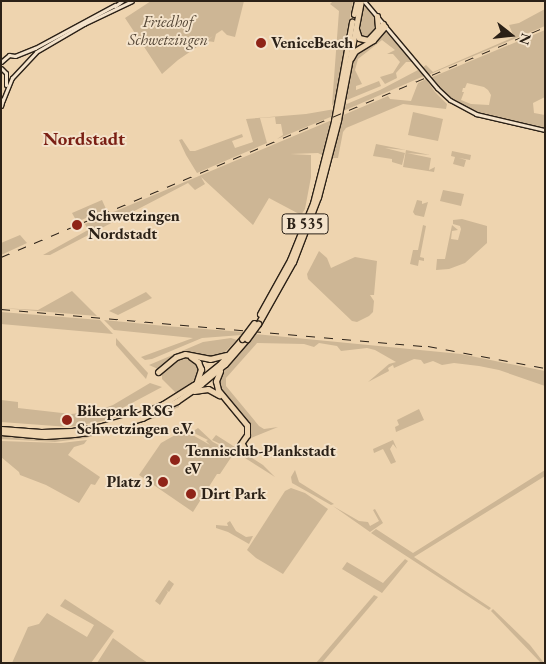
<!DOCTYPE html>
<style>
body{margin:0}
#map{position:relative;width:546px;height:664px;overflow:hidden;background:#eed4af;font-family:"EB Garamond",serif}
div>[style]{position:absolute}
.green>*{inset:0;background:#cdb695}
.roads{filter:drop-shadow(1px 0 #2b2117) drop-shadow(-1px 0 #2b2117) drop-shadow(0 1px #2b2117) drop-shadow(0 -1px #2b2117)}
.secondary>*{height:3px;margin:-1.5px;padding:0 1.5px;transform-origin:1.5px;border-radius:1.5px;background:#f4e3cb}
.highway>*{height:5px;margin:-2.5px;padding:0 2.5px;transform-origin:2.5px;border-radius:2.5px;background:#eed4af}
.rail>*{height:1px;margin-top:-0.5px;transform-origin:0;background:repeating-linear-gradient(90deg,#2b2117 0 9px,transparent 0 18px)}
.bridges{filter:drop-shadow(1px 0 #2b2117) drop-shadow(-1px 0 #2b2117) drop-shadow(0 1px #2b2117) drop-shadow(0 -1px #2b2117)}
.highway-bridge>*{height:5px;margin:-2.5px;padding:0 2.5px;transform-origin:2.5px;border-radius:2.5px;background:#eed4af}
.dots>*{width:14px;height:14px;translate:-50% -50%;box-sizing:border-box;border:2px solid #f4e3cb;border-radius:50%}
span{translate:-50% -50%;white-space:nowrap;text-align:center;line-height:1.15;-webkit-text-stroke:4px #f4e3cb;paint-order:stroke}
.shield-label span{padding:1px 4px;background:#f4e3cb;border:1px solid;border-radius:4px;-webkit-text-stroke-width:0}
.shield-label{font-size:15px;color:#2b2117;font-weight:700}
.park-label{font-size:16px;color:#544636;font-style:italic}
.poi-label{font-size:16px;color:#2b2117;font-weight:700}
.left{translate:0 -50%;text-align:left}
.right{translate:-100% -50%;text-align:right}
.quarter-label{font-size:19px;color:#7a1f14;font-weight:700}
.frame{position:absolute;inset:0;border:2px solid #2b2117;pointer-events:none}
.north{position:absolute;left:486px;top:10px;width:50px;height:50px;-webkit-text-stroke:4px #f4e3cb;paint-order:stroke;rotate:106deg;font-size:14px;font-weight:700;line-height:20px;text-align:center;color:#2b2117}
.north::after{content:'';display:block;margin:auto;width:18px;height:22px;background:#2b2117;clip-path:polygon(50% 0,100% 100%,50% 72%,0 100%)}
</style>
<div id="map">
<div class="green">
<i style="clip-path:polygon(151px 1px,244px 1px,235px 37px,227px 35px,222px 30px,216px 34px,214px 42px,207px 41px,213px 36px,178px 60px,162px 74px,125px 18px)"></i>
<i style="clip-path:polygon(333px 1px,353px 1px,335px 104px,332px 105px,339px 11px,330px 4px)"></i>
<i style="clip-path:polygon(364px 2px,376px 19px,377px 26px,371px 37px,362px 39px,357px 30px)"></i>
<i style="clip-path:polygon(545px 9px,545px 26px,428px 75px,422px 68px,426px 65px,433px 72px,514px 37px,509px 25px,519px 23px)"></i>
<i style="clip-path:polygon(384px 30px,413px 62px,406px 62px,396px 73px,397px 78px,385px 84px,380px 77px,393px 73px,400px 62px,393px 54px,387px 54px,395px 50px,382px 40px,358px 59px,355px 70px,362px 84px,356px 86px,356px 90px,379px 81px,381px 86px,342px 102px,354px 53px)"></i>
<i style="clip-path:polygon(evenodd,545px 30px,545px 97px,533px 103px,534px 113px,545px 115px,545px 128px,474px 111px,445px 95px,430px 78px,545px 30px,467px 83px,484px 87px,488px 90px,491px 95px,489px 105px,471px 104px,461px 100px,464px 92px,462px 92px,463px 88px,465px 88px,467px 83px)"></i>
<i style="clip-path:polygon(418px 70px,424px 76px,341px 112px,342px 106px,380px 90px)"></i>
<i style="clip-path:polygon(426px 79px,435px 92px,447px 104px,446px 109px,403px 104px,346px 128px,343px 132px,338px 158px,332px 158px,341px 116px,388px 96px,390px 99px,411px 101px,418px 83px)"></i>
<i style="clip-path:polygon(335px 109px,324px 156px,318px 153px,290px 154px,311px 155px,311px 177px,305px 209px,301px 215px,269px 198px,253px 225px,201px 177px,205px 184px,195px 190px,188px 183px,50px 255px,43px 255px,88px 230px,85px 224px,332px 120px,333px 116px,277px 139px,283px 135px,281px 124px,276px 124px,275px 117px,260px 118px,267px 143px,197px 173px,186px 155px,179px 140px,182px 139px,190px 151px,195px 151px,242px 134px,243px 137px,232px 141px,235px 148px,253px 142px,246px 119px,306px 114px)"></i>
<i style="clip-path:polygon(413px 112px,443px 119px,438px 141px,408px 135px)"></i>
<i style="clip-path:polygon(376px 144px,406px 150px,385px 148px,405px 153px,402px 165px,392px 162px,392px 159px,373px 156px)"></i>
<i style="clip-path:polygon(406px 150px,430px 155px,407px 153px,431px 158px,429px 170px,435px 167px,434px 172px,403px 167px)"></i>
<i style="clip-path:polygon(452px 151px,471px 155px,470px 160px,459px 158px,466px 160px,464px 167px,453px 164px,455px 157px,451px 156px)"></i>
<i style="clip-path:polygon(443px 190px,464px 194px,461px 206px,440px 201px)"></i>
<i style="clip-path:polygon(102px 200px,106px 209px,77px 222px,72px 213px)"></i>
<i style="clip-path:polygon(417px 200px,422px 201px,422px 204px,428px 202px,424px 217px,415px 215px,413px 212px)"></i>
<i style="clip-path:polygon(462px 219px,487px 226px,487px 243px,465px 263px,449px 269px,436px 270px,437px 259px,445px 259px,452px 225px,458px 230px,452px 231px,451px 239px,458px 240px,461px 229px,460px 226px,453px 224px,453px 220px)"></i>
<i style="clip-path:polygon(423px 225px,426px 226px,420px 257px,424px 258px,424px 261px,419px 260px,418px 266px,410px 264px,413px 250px,418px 250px)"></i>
<i style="clip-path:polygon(20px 235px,27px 243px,1px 255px,1px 243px)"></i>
<i style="clip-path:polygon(319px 251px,327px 258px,331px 268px,355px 257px,377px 261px,374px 295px,370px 295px,374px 301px,373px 312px,369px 316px,357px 322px,352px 321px,308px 279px,307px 274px)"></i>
<i style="clip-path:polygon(72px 291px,97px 316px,1px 308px,38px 310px)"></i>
<i style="clip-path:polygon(146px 292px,152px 298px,118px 315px,109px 311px)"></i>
<i style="clip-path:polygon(1px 312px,100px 320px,113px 334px,1px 324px)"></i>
<i style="clip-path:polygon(104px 320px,165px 326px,244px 332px,242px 335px,202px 338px,152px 359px,145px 360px,141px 357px,193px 338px,114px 330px)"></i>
<i style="clip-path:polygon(255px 334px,461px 354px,545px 371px,545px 386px,499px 370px,479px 366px,454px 363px,442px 365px,433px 361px,424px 364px,421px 360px,414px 359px,394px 368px,393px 365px,388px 368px,389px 371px,368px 382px,389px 364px,396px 362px,375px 350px,367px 348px,341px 351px,337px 346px,319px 343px,314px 347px,304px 344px,257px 343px,226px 378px,226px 386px,259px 426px,264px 429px,278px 427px,246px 440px,248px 423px,221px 392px,220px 383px,223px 373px)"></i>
<i style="clip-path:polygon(116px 338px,148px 373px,146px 379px,116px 345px)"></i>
<i style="clip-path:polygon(231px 338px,237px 340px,222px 355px,212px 357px,187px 353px,158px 369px,149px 365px,203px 342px)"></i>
<i style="clip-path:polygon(189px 358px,194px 360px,199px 369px,196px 380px,177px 394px,162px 379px,162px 374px,178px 361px)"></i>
<i style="clip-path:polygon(150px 383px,162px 387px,115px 412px,118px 417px,98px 422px,69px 427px,1px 422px,1px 400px,18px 402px,18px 408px,71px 414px,81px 413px,83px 415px,95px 413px,96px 411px,113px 405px)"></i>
<i style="clip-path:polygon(179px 403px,179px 407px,155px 418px,86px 438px,55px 442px,1px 439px,1px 434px,46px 438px,89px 436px,135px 423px,160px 414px)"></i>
<i style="clip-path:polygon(419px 409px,424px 420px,396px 432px,395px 427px,399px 425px,397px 420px)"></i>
<i style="clip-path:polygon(198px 428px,213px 442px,234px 453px,220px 474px,217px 474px,193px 512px,139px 475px,161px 443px,184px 430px,210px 445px,206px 441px,208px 440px,192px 432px)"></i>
<i style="clip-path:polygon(216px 435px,263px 465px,275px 477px,231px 449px,212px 440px)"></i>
<i style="clip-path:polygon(87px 440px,84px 444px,74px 447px,68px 455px,100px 477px,95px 485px,91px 484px,79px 503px,46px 485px,20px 475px,19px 472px,1px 457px,1px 441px,61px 443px)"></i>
<i style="clip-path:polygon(393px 440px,397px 449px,393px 444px,390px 449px,396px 462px,391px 464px,383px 449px,374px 453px,373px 449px)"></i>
<i style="clip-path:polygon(295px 470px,299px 482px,334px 504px,331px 505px,292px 483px,291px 477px)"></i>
<i style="clip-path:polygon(545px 470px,545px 476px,414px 557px,491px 608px,489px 610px,371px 533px,376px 529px,413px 553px)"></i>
<i style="clip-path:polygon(291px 488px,305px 493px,328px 509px,283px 574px,256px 558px,247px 550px,285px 491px)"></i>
<i style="clip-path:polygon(333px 506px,359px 521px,368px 522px,370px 526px,379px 521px,373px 510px,375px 509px,383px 523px,370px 532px)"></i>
<i style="clip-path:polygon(230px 521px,236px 531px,246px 537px,253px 536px,249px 544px,228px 532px,216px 528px,216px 525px,228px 526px,227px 523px)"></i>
<i style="clip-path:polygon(405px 559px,408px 561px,382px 593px,342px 569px,347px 562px,383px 583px)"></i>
<i style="clip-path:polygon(169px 580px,174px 584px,169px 592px,166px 590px,168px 592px,160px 605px,155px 601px)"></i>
<i style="clip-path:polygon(374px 595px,378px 597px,322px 663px,316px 663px)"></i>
<i style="clip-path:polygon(65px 599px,114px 631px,91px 663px,12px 663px,28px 627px,39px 624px,47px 613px,87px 637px,94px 625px,60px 606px)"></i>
<i style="clip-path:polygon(493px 609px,530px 645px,544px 663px,541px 663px,491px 611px)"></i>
<i style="clip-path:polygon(113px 638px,139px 657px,148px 663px,97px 663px)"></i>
</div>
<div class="roads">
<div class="secondary">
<i style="left:364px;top:1px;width:114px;rotate:50deg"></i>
<i style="left:437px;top:88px;width:18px;rotate:43deg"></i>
<i style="left:450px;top:100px;width:30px;rotate:28deg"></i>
<i style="left:476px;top:114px;width:71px;rotate:13.1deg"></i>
<i style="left:115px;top:6px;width:9px;rotate:-36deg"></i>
<i style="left:1px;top:62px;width:11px;rotate:-41deg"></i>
<i style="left:9px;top:55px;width:6px;rotate:9deg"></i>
<i style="left:15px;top:56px;width:22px;rotate:-22deg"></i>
<i style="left:35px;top:48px;width:91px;rotate:-28.3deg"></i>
<i style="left:1px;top:68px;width:7px;rotate:45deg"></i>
<i style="left:6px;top:73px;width:12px;rotate:90deg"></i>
<i style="left:3px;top:100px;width:24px;rotate:-68deg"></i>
<i style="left:12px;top:78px;width:35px;rotate:-47deg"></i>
<i style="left:36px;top:52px;width:56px;rotate:-30.3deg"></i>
<i style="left:84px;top:24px;width:53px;rotate:-25.6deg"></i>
<i style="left:1px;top:106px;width:7px;rotate:-74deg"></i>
</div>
<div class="highway">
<i style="left:354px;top:14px;width:13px;rotate:-77deg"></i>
<i style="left:377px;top:16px;width:11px;rotate:85deg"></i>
<i style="left:356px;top:29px;width:9px;rotate:72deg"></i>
<i style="left:359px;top:38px;width:9px;rotate:13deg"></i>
<i style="left:368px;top:40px;width:22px;rotate:-47deg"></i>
<i style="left:351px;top:58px;width:8px;rotate:-60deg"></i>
<i style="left:355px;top:51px;width:21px;rotate:-31deg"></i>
<i style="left:373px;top:40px;width:18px;rotate:-49deg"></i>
<i style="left:260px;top:314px;width:62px;rotate:-60.9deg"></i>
<i style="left:290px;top:260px;width:61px;rotate:-68deg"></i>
<i style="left:313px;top:203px;width:85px;rotate:-75.6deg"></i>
<i style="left:334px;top:121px;width:101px;rotate:-79.7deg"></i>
<i style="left:258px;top:324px;width:71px;rotate:-60.6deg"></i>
<i style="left:293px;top:262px;width:70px;rotate:-69deg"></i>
<i style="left:318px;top:197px;width:80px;rotate:-75.4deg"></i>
<i style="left:338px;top:120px;width:121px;rotate:-79.1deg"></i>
<i style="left:191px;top:357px;width:9px;rotate:36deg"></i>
<i style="left:198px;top:362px;width:8px;rotate:67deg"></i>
<i style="left:201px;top:369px;width:13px;rotate:108deg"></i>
<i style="left:220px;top:371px;width:11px;rotate:112deg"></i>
<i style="left:216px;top:381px;width:9px;rotate:77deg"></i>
<i style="left:218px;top:390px;width:45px;rotate:50.4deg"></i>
<i style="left:247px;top:425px;width:10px;rotate:90deg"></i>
<i style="left:247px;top:435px;width:16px;rotate:125deg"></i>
<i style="left:158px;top:372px;width:23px;rotate:-40deg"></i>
<i style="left:176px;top:357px;width:9px;rotate:-18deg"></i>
<i style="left:185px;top:354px;width:25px;rotate:11deg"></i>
<i style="left:210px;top:359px;width:16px;rotate:-14deg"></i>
<i style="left:194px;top:391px;width:14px;rotate:-8deg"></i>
<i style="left:208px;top:389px;width:13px;rotate:29deg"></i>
<i style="left:1px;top:429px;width:40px;rotate:4.3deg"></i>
<i style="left:41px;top:432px;width:31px;rotate:-2deg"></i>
<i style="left:72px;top:431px;width:30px;rotate:-9deg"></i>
<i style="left:102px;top:426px;width:33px;rotate:-16deg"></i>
<i style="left:134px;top:417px;width:32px;rotate:-24deg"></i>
<i style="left:163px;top:404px;width:36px;rotate:-32deg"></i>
<i style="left:194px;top:385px;width:35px;rotate:-39deg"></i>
<i style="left:221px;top:363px;width:32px;rotate:-49deg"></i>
<i style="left:1px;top:432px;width:44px;rotate:5.2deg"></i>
<i style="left:45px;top:436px;width:29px;rotate:-4deg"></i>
<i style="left:74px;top:434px;width:29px;rotate:-8deg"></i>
<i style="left:103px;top:430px;width:41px;rotate:-17.1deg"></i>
<i style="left:142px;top:418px;width:39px;rotate:-26deg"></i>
<i style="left:177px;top:401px;width:29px;rotate:-35deg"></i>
<i style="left:201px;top:384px;width:31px;rotate:-40deg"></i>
<i style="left:225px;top:364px;width:33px;rotate:-49deg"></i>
<i style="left:242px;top:444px;width:10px;rotate:61deg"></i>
</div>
</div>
<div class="rail">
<i style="left:1px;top:257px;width:591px;rotate:-22.92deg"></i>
<i style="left:1px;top:309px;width:429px;rotate:5deg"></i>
<i style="left:428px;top:346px;width:119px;rotate:10.6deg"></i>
</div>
<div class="bridges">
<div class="highway-bridge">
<i style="left:242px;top:339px;width:20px;rotate:-53deg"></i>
<i style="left:247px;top:339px;width:19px;rotate:-54deg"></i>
</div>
</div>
<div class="dots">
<i style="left:261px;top:43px;background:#8f2418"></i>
<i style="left:77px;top:225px;background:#8f2418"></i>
<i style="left:67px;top:420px;background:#8f2418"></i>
<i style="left:175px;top:460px;background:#8f2418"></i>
<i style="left:163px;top:482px;background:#8f2418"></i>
<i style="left:191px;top:494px;background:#8f2418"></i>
</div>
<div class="shield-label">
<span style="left:305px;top:224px">B 535</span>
</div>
<div class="park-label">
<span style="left:168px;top:31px">Friedhof<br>Schwetzingen</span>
</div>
<div class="poi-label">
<span class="left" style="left:271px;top:43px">VeniceBeach</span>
<span class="left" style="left:88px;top:225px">Schwetzingen<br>Nordstadt</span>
<span class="left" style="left:77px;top:420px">Bikepark RSG<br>Schwetzingen e.V.</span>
<span class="left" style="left:185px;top:460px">Tennisclub-Plankstadt<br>eV</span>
<span class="right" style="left:153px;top:482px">Platz 3</span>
<span class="left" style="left:201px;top:494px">Dirt Park</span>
</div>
<div class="quarter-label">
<span style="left:84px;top:139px">Nordstadt</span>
</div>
<div class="frame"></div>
<div class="north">N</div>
</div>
